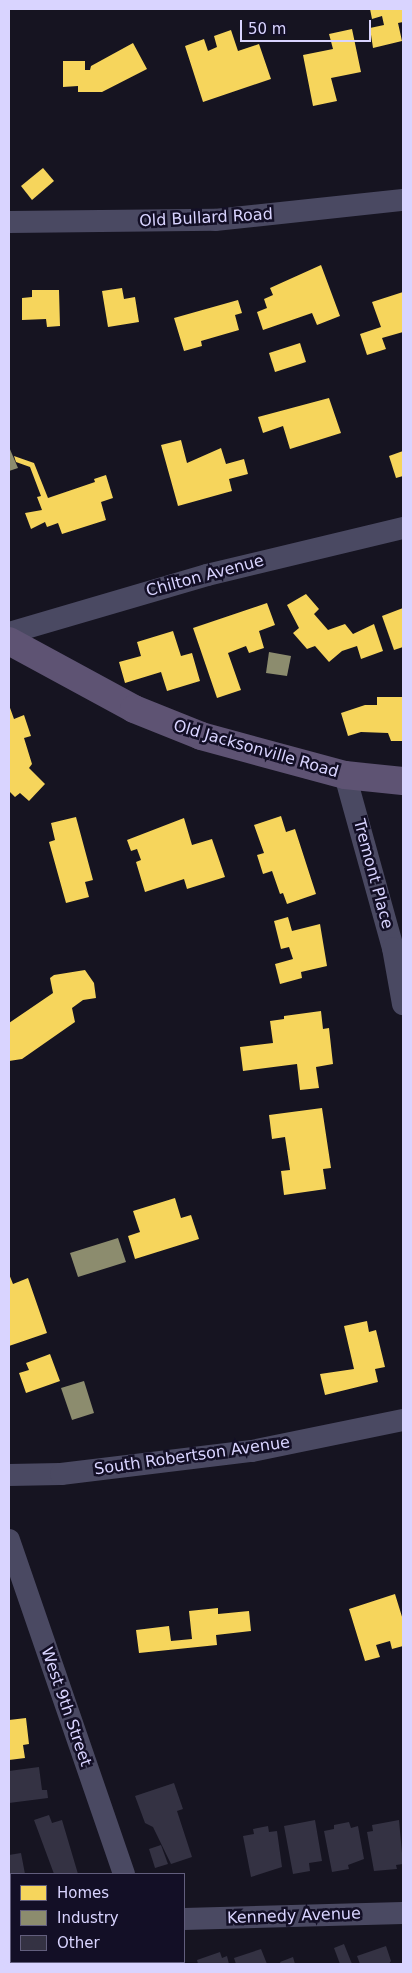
<!DOCTYPE html>
<style>
body{margin:0}
#map{position:relative;width:412px;height:1973px;overflow:hidden;background:#161421;font-family:"DejaVu Sans",sans-serif}
div>[style]{position:absolute}
.homes>*{inset:0;background:#f6d55c}
.industry>*{inset:0;background:#8c8c6e}
.building>*{inset:0;background:#343243}
.minor>*{height:22px;margin:-11px;padding:0 11px;transform-origin:11px;border-radius:11px;background:#4a4962}
.major>*{height:28px;margin:-14px;padding:0 14px;transform-origin:14px;border-radius:14px;background:#5e5373}
span{translate:-50% -50%;white-space:nowrap;text-align:center;line-height:1.15;-webkit-text-stroke:5px #130f26;paint-order:stroke}
.street-label{font-size:16px;color:#d9d4ff}
.frame{position:absolute;inset:0;border:10px solid #d9d4ff;pointer-events:none}
.legend{position:absolute;left:10px;top:1873px;width:175px;height:90px;box-sizing:border-box;background:#130f26;border:1px solid #625e7d;margin:0;padding:6px 9px;list-style:none;font-size:15px;color:#d9d4ff}
.legend li{display:flex;align-items:center;gap:10px;height:25px}
.legend b{width:25px;border:1px solid #625e7d}
.scale{position:absolute;left:240px;top:20px;width:131px;height:22px;box-sizing:border-box;border:2px solid #d9d4ff;border-top:0;padding-left:6px;font-size:15px;line-height:18px;white-space:nowrap;color:#d9d4ff;-webkit-text-stroke:4px #130f26;paint-order:stroke}
</style>
<div id="map">
<div class="homes">
<i style="clip-path:polygon(370px 9px,403px 9px,403px 22px,398px 23px,402px 41px,373px 48px,370px 28px,384px 25px,382px 16px,372px 19px)"></i>
<i style="clip-path:polygon(352px 29px,361px 72px,331px 78px,337px 101px,313px 106px,303px 55px,333px 49px,329px 34px)"></i>
<i style="clip-path:polygon(231px 30px,238px 51px,259px 44px,271px 79px,203px 102px,185px 46px,204px 39px,208px 51px,217px 47px,214px 36px)"></i>
<i style="clip-path:polygon(133px 43px,147px 69px,102px 92px,78px 92px,78px 86px,63px 87px,63px 61px,85px 61px,85px 70px,90px 70px,91px 66px)"></i>
<i style="clip-path:polygon(43px 168px,54px 181px,32px 200px,21px 186px)"></i>
<i style="clip-path:polygon(321px 265px,340px 316px,317px 325px,312px 313px,263px 330px,257px 312px,267px 308px,264px 299px,273px 295px,270px 288px)"></i>
<i style="clip-path:polygon(122px 288px,124px 299px,135px 297px,139px 322px,108px 327px,102px 291px)"></i>
<i style="clip-path:polygon(32px 290px,59px 290px,60px 326px,47px 327px,46px 319px,22px 320px,22px 298px,32px 297px)"></i>
<i style="clip-path:polygon(403px 292px,403px 332px,382px 338px,386px 349px,367px 355px,360px 334px,381px 327px,372px 302px)"></i>
<i style="clip-path:polygon(238px 300px,242px 313px,235px 315px,239px 330px,201px 341px,202px 346px,184px 351px,174px 318px)"></i>
<i style="clip-path:polygon(300px 343px,306px 362px,275px 372px,269px 353px)"></i>
<i style="clip-path:polygon(329px 398px,341px 433px,290px 449px,283px 426px,263px 433px,258px 417px)"></i>
<i style="clip-path:polygon(181px 440px,187px 463px,221px 448px,226px 464px,244px 459px,248px 474px,229px 479px,232px 491px,178px 506px,161px 445px)"></i>
<i style="clip-path:polygon(403px 451px,403px 476px,396px 478px,389px 456px)"></i>
<i style="clip-path:polygon(14px 456px,34px 463px,48px 498px,95px 482px,94px 479px,106px 475px,113px 498px,101px 502px,106px 520px,62px 534px,58px 523px,47px 527px,45px 522px,31px 529px,25px 513px,42px 510px,37px 497px,41px 496px,30px 467px,16px 462px)"></i>
<i style="clip-path:polygon(306px 594px,319px 609px,314px 614px,328px 630px,345px 624px,353px 634px,374px 624px,383px 651px,361px 659px,357px 646px,342px 651px,329px 662px,315px 646px,307px 649px,293px 633px,299px 628px,287px 605px)"></i>
<i style="clip-path:polygon(267px 603px,275px 625px,259px 631px,264px 648px,249px 653px,246px 646px,228px 653px,241px 690px,217px 698px,193px 628px)"></i>
<i style="clip-path:polygon(403px 608px,403px 647px,394px 650px,382px 616px)"></i>
<i style="clip-path:polygon(173px 631px,181px 656px,192px 653px,200px 681px,167px 691px,161px 672px,125px 683px,119px 662px,141px 656px,137px 642px)"></i>
<i style="clip-path:polygon(377px 697px,403px 697px,403px 741px,391px 741px,388px 733px,361px 732px,348px 736px,341px 713px,365px 705px,377px 705px)"></i>
<i style="clip-path:polygon(9px 705px,14px 719px,24px 715px,31px 736px,24px 738px,32px 764px,29px 768px,45px 784px,29px 801px,20px 793px,15px 797px,9px 791px)"></i>
<i style="clip-path:polygon(281px 816px,286px 832px,295px 829px,316px 894px,287px 904px,283px 893px,280px 894px,272px 871px,263px 874px,257px 855px,264px 853px,254px 825px)"></i>
<i style="clip-path:polygon(76px 817px,93px 880px,85px 882px,89px 897px,66px 903px,49px 842px,55px 840px,51px 823px)"></i>
<i style="clip-path:polygon(184px 818px,192px 845px,212px 839px,225px 877px,187px 889px,184px 879px,145px 892px,136px 862px,141px 860px,137px 849px,131px 851px,127px 840px)"></i>
<i style="clip-path:polygon(288px 917px,292px 931px,320px 924px,327px 966px,301px 972px,302px 978px,280px 984px,275px 964px,293px 959px,289px 947px,281px 949px,274px 921px)"></i>
<i style="clip-path:polygon(85px 970px,94px 983px,96px 998px,83px 1000px,72px 1008px,75px 1022px,22px 1059px,9px 1061px,9px 1023px,53px 993px,50px 978px,54px 975px)"></i>
<i style="clip-path:polygon(321px 1011px,323px 1029px,329px 1028px,333px 1064px,316px 1067px,319px 1088px,300px 1090px,297px 1064px,243px 1071px,240px 1047px,273px 1043px,270px 1021px,284px 1019px,284px 1016px)"></i>
<i style="clip-path:polygon(322px 1108px,331px 1168px,323px 1169px,326px 1189px,284px 1195px,281px 1171px,290px 1170px,285px 1137px,272px 1139px,269px 1115px)"></i>
<i style="clip-path:polygon(175px 1198px,181px 1218px,191px 1215px,199px 1239px,135px 1259px,128px 1236px,140px 1232px,133px 1211px)"></i>
<i style="clip-path:polygon(9px 1274px,13px 1284px,28px 1278px,47px 1333px,9px 1346px)"></i>
<i style="clip-path:polygon(367px 1321px,369px 1332px,376px 1330px,385px 1367px,375px 1369px,378px 1382px,325px 1395px,320px 1374px,354px 1369px,344px 1326px)"></i>
<i style="clip-path:polygon(50px 1354px,60px 1381px,26px 1393px,19px 1373px,29px 1370px,26px 1363px)"></i>
<i style="clip-path:polygon(395px 1594px,403px 1620px,403px 1646px,392px 1649px,390px 1641px,376px 1645px,380px 1657px,365px 1661px,349px 1609px)"></i>
<i style="clip-path:polygon(218px 1608px,218px 1614px,249px 1611px,251px 1631px,216px 1635px,217px 1645px,139px 1653px,136px 1630px,169px 1626px,171px 1641px,192px 1639px,189px 1611px)"></i>
<i style="clip-path:polygon(26px 1718px,29px 1744px,23px 1745px,25px 1758px,9px 1760px,9px 1720px)"></i>
</div>
<div class="industry">
<i style="clip-path:polygon(9px 447px,18px 468px,9px 471px)"></i>
<i style="clip-path:polygon(269px 652px,291px 656px,287px 676px,266px 673px)"></i>
<i style="clip-path:polygon(118px 1238px,126px 1262px,78px 1277px,70px 1253px)"></i>
<i style="clip-path:polygon(84px 1381px,94px 1413px,72px 1420px,61px 1388px)"></i>
</div>
<div class="building">
<i style="clip-path:polygon(39px 1767px,42px 1790px,47px 1790px,48px 1798px,9px 1803px,9px 1771px)"></i>
<i style="clip-path:polygon(174px 1783px,183px 1809px,177px 1811px,192px 1857px,171px 1864px,153px 1827px,145px 1823px,135px 1796px)"></i>
<i style="clip-path:polygon(49px 1815px,52px 1823px,62px 1820px,78px 1874px,54px 1874px,34px 1820px)"></i>
<i style="clip-path:polygon(315px 1820px,322px 1861px,309px 1863px,310px 1871px,293px 1874px,284px 1826px)"></i>
<i style="clip-path:polygon(399px 1820px,403px 1864px,396px 1865px,397px 1869px,374px 1871px,367px 1832px,373px 1831px,372px 1825px)"></i>
<i style="clip-path:polygon(349px 1822px,351px 1828px,358px 1826px,364px 1859px,348px 1865px,349px 1869px,332px 1872px,324px 1831px,334px 1829px,334px 1825px)"></i>
<i style="clip-path:polygon(268px 1826px,269px 1832px,277px 1831px,282px 1867px,251px 1877px,243px 1836px,254px 1834px,253px 1829px)"></i>
<i style="clip-path:polygon(161px 1845px,168px 1864px,155px 1868px,149px 1849px)"></i>
<i style="clip-path:polygon(21px 1853px,25px 1874px,11px 1874px,9px 1882px,9px 1855px)"></i>
<i style="clip-path:polygon(344px 1944px,352px 1964px,340px 1964px,334px 1948px)"></i>
<i style="clip-path:polygon(386px 1946px,391px 1961px,389px 1964px,360px 1964px,357px 1956px)"></i>
<i style="clip-path:polygon(261px 1949px,267px 1964px,236px 1964px,234px 1958px)"></i>
<i style="clip-path:polygon(220px 1952px,222px 1958px,227px 1956px,229px 1964px,198px 1964px,197px 1960px)"></i>
<i style="clip-path:polygon(293px 1957px,295px 1964px,281px 1964px,280px 1962px)"></i>
</div>
<div class="minor">
<i style="left:9px;top:222px;width:206px;rotate:-0.6deg"></i>
<i style="left:215px;top:220px;width:189px;rotate:-6.1deg"></i>
<i style="left:9px;top:633px;width:206px;rotate:-16.3deg"></i>
<i style="left:207px;top:575px;width:202px;rotate:-13.5deg"></i>
<i style="left:345px;top:775px;width:180px;rotate:74.5deg"></i>
<i style="left:393px;top:948px;width:57px;rotate:79.9deg"></i>
<i style="left:9px;top:1475px;width:52px;rotate:-1.1deg"></i>
<i style="left:61px;top:1474px;width:192px;rotate:-6.9deg"></i>
<i style="left:252px;top:1451px;width:154px;rotate:-11.6deg"></i>
<i style="left:9px;top:1540px;width:353px;rotate:71deg"></i>
<i style="left:184px;top:1919px;width:219px;rotate:-1.6deg"></i>
<i style="left:9px;top:1927px;width:2px"></i>
<i style="left:154px;top:1962px;width:2px;rotate:90deg"></i>
</div>
<div class="major">
<i style="left:9px;top:641px;width:142px;rotate:28.5deg"></i>
<i style="left:134px;top:709px;width:72px;rotate:21.9deg"></i>
<i style="left:201px;top:736px;width:149px;rotate:15.2deg"></i>
<i style="left:345px;top:775px;width:58px;rotate:5.9deg"></i>
</div>
<div class="street-label">
<span style="left:206px;top:218px;rotate:-3deg">Old Bullard Road</span>
<span style="left:205px;top:576px;rotate:-15deg">Chilton Avenue</span>
<span style="left:256px;top:749px;rotate:16deg">Old Jacksonville Road</span>
<span style="left:373px;top:874px;rotate:75deg">Tremont Place</span>
<span style="left:192px;top:1456px;rotate:-8deg">South Robertson Avenue</span>
<span style="left:66px;top:1707px;rotate:71deg">West 9th Street</span>
<span style="left:294px;top:1916px;rotate:-2deg">Kennedy Avenue</span>
</div>
<div class="frame"></div>
<ul class="legend">
<li><b style="height:14px;background:#f6d55c"></b>Homes</li>
<li><b style="height:14px;background:#8c8c6e"></b>Industry</li>
<li><b style="height:14px;background:#343243"></b>Other</li>
</ul>
<div class="scale">50 m</div>
</div>
